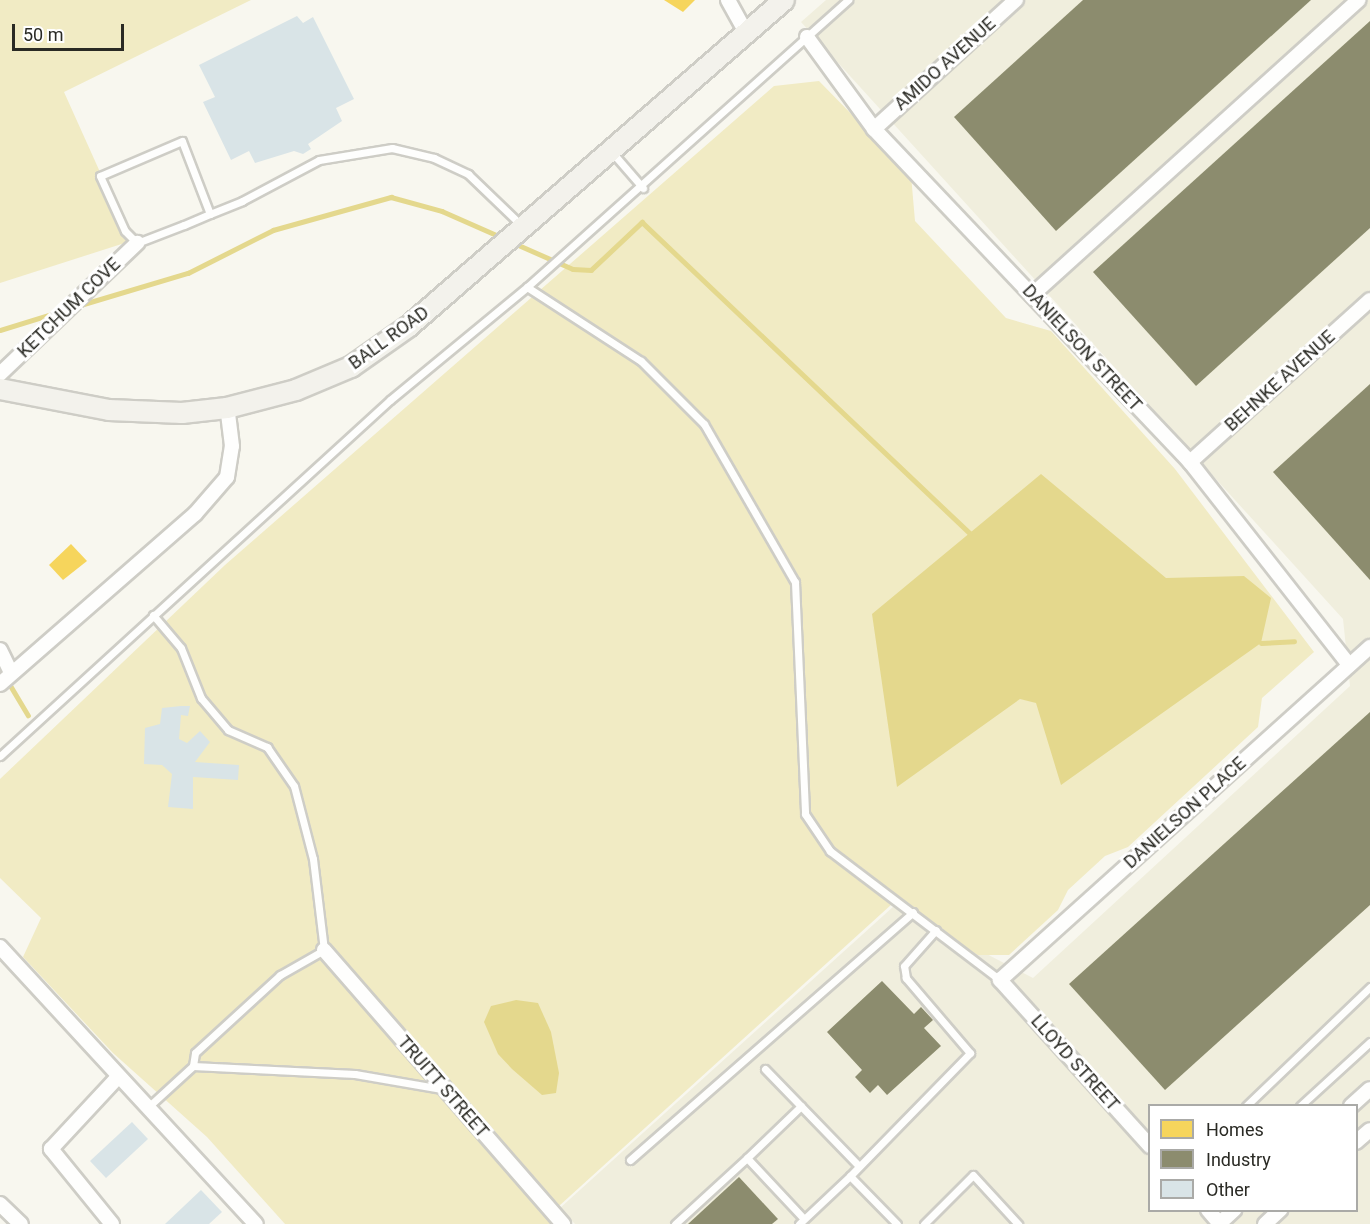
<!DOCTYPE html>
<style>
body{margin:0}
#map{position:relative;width:1370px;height:1224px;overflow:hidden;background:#f8f7ef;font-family:Roboto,sans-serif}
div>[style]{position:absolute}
.built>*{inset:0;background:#f0eedd}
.green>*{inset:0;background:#f1ebc4}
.water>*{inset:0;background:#e4d88d}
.homes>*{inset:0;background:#f6d55c}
.industry>*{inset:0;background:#8c8c6e}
.stream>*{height:4.5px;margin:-2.25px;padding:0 2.25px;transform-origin:2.25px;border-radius:2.25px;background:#e4d88d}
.building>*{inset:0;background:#d9e4e7}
.roads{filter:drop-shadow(2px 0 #cecdc6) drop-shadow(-2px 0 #cecdc6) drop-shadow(0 2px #cecdc6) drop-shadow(0 -2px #cecdc6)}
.lane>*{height:7px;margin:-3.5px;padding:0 3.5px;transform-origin:3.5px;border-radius:3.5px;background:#fefefd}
.street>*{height:14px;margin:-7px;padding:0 7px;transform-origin:7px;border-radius:7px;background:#fefefd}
.secondary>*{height:20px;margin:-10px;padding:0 10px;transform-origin:10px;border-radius:10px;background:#f3f2ec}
span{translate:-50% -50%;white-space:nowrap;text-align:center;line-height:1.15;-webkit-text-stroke:6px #fff;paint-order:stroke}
.street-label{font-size:18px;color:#2a2a24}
.legend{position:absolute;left:1148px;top:1104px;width:210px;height:108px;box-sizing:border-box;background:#fff;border:2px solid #aaaaa7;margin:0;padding:8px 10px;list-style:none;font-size:18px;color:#2a2a24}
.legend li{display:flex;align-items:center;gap:12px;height:30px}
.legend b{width:30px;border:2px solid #aaaaa7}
.scale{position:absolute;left:12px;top:24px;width:112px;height:27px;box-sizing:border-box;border:3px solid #2a2a24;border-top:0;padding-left:8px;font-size:18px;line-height:21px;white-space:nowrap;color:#2a2a24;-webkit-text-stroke:4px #fff;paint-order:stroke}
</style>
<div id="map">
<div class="built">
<i style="clip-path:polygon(evenodd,826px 0,1370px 0,1370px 1224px,575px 1224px,560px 1208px,894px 906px,1033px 978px,1350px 686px,1343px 619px,801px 22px,826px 0,1150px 1106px,1356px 1106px,1356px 1210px,1150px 1210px,1150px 1106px)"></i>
</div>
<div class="green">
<i style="clip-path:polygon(0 0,251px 0,64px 92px,131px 241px,0 283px)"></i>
<i style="clip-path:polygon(819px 81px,911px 175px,915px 221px,1006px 318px,1051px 331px,1175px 469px,1314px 652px,1262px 698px,1258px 727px,1128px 847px,1105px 856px,1068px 890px,1058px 910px,1009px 955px,978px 955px,892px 904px,559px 1206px,571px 1224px,285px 1224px,207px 1137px,113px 1053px,23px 957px,41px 918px,0 878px,0 779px,225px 565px,774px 86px)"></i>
</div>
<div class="water">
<i style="clip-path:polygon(1041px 474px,1166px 578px,1244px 576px,1271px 598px,1261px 643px,1061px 785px,1036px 703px,1020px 699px,897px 787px,872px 614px)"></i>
<i style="clip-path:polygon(516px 1000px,538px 1003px,551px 1032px,559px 1073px,556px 1093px,542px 1095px,512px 1069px,498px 1054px,484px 1022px,491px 1006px)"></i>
</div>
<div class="homes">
<i style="clip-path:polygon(664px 0,695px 0,683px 12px)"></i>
<i style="clip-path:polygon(71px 544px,87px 561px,63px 580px,49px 565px)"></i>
</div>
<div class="industry">
<i style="clip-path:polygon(1083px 0,1311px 0,1056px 231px,954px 117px)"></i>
<i style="clip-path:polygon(1370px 21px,1370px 228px,1196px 386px,1093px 272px)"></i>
<i style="clip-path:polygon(1370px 384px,1370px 580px,1273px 472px)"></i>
<i style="clip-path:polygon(1370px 712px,1370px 905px,1165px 1090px,1069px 984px)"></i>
<i style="clip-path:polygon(882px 981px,914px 1014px,921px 1007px,933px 1020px,924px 1028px,941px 1046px,887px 1095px,878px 1085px,870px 1093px,855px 1077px,862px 1070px,827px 1032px)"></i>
<i style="clip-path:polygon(739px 1177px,778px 1219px,772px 1224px,688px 1224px)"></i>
</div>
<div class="stream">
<i style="left:514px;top:243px;width:64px;rotate:23.8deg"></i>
<i style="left:573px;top:269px;width:18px;rotate:3deg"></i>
<i style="left:591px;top:270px;width:70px;rotate:-43.3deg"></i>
<i style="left:642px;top:222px;width:452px;rotate:43.5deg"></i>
<i style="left:77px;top:306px;width:116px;rotate:-16.6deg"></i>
<i style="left:188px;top:273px;width:95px;rotate:-26.8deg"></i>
<i style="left:273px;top:230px;width:123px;rotate:-15.6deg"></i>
<i style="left:391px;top:197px;width:53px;rotate:15.4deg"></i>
<i style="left:442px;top:211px;width:64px;rotate:23.8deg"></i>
<i style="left:0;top:330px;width:61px;rotate:-17.2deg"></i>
<i style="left:1261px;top:643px;width:33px;rotate:-3deg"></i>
<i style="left:0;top:668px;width:55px;rotate:59.2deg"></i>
</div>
<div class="building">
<i style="clip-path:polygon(297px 16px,303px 23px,313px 17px,354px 99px,336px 108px,342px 121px,308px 144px,311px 149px,303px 154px,294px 151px,255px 163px,249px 151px,231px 160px,203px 102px,215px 97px,199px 65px)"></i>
<i style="clip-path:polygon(181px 706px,190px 706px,188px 716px,181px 715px,179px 739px,187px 743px,200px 731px,210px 742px,195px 762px,239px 765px,238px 780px,193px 777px,193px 809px,168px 807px,172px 774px,162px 765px,144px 764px,145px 728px,160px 724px,162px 708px)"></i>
<i style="clip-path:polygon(132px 1122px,148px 1139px,106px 1178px,90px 1161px)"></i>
<i style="clip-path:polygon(201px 1190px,222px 1212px,209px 1224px,165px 1224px)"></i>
</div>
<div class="roads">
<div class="lane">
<i style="left:611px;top:151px;width:49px;rotate:49.1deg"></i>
<i style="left:210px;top:214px;width:78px;rotate:-111deg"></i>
<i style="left:182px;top:141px;width:89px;rotate:156.9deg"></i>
<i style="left:100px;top:176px;width:60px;rotate:65.6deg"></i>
<i style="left:125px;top:231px;width:17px;rotate:45deg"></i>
<i style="left:137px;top:243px;width:50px;rotate:-21deg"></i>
<i style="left:184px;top:225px;width:28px;rotate:-23deg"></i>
<i style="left:210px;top:214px;width:35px;rotate:-22deg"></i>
<i style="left:242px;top:201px;width:87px;rotate:-28deg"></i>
<i style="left:319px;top:160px;width:74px;rotate:-9.3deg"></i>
<i style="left:392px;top:148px;width:43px;rotate:13.4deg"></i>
<i style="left:434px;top:158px;width:38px;rotate:25deg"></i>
<i style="left:468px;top:174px;width:74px;rotate:43.9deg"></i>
<i style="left:527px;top:287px;width:431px;rotate:-41.8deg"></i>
<i style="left:153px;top:615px;width:43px;rotate:49.7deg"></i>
<i style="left:181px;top:648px;width:54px;rotate:68.2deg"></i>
<i style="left:201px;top:698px;width:42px;rotate:49.8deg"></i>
<i style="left:228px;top:730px;width:43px;rotate:23.6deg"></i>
<i style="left:267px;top:747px;width:47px;rotate:55.3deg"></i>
<i style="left:294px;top:786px;width:75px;rotate:75.4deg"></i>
<i style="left:313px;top:859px;width:92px;rotate:83.1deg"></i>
<i style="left:324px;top:950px;width:51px;rotate:150.4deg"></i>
<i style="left:280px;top:975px;width:115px;rotate:137.5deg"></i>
<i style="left:195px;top:1053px;width:13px;rotate:99deg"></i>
<i style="left:193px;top:1066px;width:162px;rotate:2.8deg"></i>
<i style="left:355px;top:1074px;width:88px;rotate:9.8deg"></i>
<i style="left:0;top:756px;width:528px;rotate:-42.39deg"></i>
<i style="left:390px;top:400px;width:178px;rotate:-39.5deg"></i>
<i style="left:527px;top:287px;width:136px;rotate:33deg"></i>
<i style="left:641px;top:361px;width:89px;rotate:45deg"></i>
<i style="left:704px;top:424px;width:182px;rotate:60.1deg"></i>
<i style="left:795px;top:582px;width:232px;rotate:87.5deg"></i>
<i style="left:805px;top:814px;width:45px;rotate:56deg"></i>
<i style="left:830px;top:851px;width:213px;rotate:37.2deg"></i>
<i style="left:765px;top:1069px;width:135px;rotate:45.9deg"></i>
<i style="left:1246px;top:1106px;width:172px;rotate:-43.8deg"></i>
<i style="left:1300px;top:1106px;width:95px;rotate:-42.4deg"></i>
<i style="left:147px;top:1108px;width:62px;rotate:-42.4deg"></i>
<i style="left:747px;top:1158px;width:75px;rotate:-43.9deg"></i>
<i style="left:630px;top:1160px;width:376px;rotate:-41.2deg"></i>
<i style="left:850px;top:1176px;width:172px;rotate:-45.7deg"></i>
<i style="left:970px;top:1053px;width:99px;rotate:-130.5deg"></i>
<i style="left:906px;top:978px;width:12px;rotate:-99deg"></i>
<i style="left:904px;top:966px;width:48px;rotate:-48.4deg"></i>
<i style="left:675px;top:1224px;width:98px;rotate:-42.5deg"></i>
<i style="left:747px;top:1158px;width:83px;rotate:46.9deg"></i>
<i style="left:799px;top:1224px;width:70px;rotate:-43.3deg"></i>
<i style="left:850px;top:1176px;width:67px;rotate:45.6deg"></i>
<i style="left:924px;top:1224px;width:69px;rotate:-45deg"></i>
<i style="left:973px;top:1175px;width:67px;rotate:47.4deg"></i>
</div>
<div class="street">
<i style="left:728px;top:0;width:37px;rotate:61deg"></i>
<i style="left:807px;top:37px;width:114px;rotate:53.9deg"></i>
<i style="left:874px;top:129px;width:459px;rotate:46.5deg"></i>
<i style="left:1190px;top:462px;width:258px;rotate:51.9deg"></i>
<i style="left:874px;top:129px;width:192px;rotate:-42.3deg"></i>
<i style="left:1032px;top:295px;width:440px;rotate:-42.1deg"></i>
<i style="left:0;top:374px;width:190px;rotate:-43.7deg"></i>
<i style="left:1190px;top:462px;width:242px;rotate:-42deg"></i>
<i style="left:0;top:650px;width:25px;rotate:64deg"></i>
<i style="left:0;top:684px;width:259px;rotate:-41.1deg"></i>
<i style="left:195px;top:514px;width:49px;rotate:-49.1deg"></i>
<i style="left:227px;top:477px;width:31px;rotate:-81deg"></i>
<i style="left:232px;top:446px;width:38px;rotate:-97deg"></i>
<i style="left:0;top:947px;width:377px;rotate:47.3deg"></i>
<i style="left:324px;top:950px;width:364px;rotate:48.9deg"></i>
<i style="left:1351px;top:1106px;width:25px;rotate:-42deg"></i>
<i style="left:1356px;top:1142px;width:18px;rotate:-41deg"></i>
<i style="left:1150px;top:1146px;width:224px;rotate:-132.1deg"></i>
<i style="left:1000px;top:980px;width:498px;rotate:-42deg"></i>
<i style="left:0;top:1204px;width:29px;rotate:44deg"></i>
<i style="left:1208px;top:1210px;width:18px;rotate:49deg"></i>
<i style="left:112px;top:1224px;width:97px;rotate:-129.1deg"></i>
<i style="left:51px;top:1149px;width:98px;rotate:-47.1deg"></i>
<i style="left:1219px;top:1224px;width:21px;rotate:-43deg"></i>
<i style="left:1265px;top:1224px;width:21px;rotate:-43deg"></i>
</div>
<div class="secondary">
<i style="left:0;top:389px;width:111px;rotate:10.9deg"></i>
<i style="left:109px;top:410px;width:73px;rotate:2.4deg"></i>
<i style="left:182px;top:413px;width:45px;rotate:-6.3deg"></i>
<i style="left:227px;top:408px;width:71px;rotate:-14.6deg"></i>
<i style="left:296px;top:390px;width:60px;rotate:-22.7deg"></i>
<i style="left:351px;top:367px;width:70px;rotate:-35.1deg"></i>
<i style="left:408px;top:327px;width:498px;rotate:-41deg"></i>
</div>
</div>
<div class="street-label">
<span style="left:945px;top:64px;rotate:-42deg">AMIDO AVENUE</span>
<span style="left:69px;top:308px;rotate:-44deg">KETCHUM COVE</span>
<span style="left:389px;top:338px;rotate:-36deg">BALL ROAD</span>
<span style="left:1082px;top:348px;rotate:47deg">DANIELSON STREET</span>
<span style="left:1280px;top:381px;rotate:-42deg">BEHNKE AVENUE</span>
<span style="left:1185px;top:813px;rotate:-42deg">DANIELSON PLACE</span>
<span style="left:1075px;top:1063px;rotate:48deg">LLOYD STREET</span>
<span style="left:443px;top:1087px;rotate:49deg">TRUITT STREET</span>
</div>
<ul class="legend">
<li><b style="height:16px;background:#f6d55c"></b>Homes</li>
<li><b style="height:16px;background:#8c8c6e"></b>Industry</li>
<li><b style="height:16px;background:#d9e4e7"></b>Other</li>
</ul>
<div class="scale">50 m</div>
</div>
